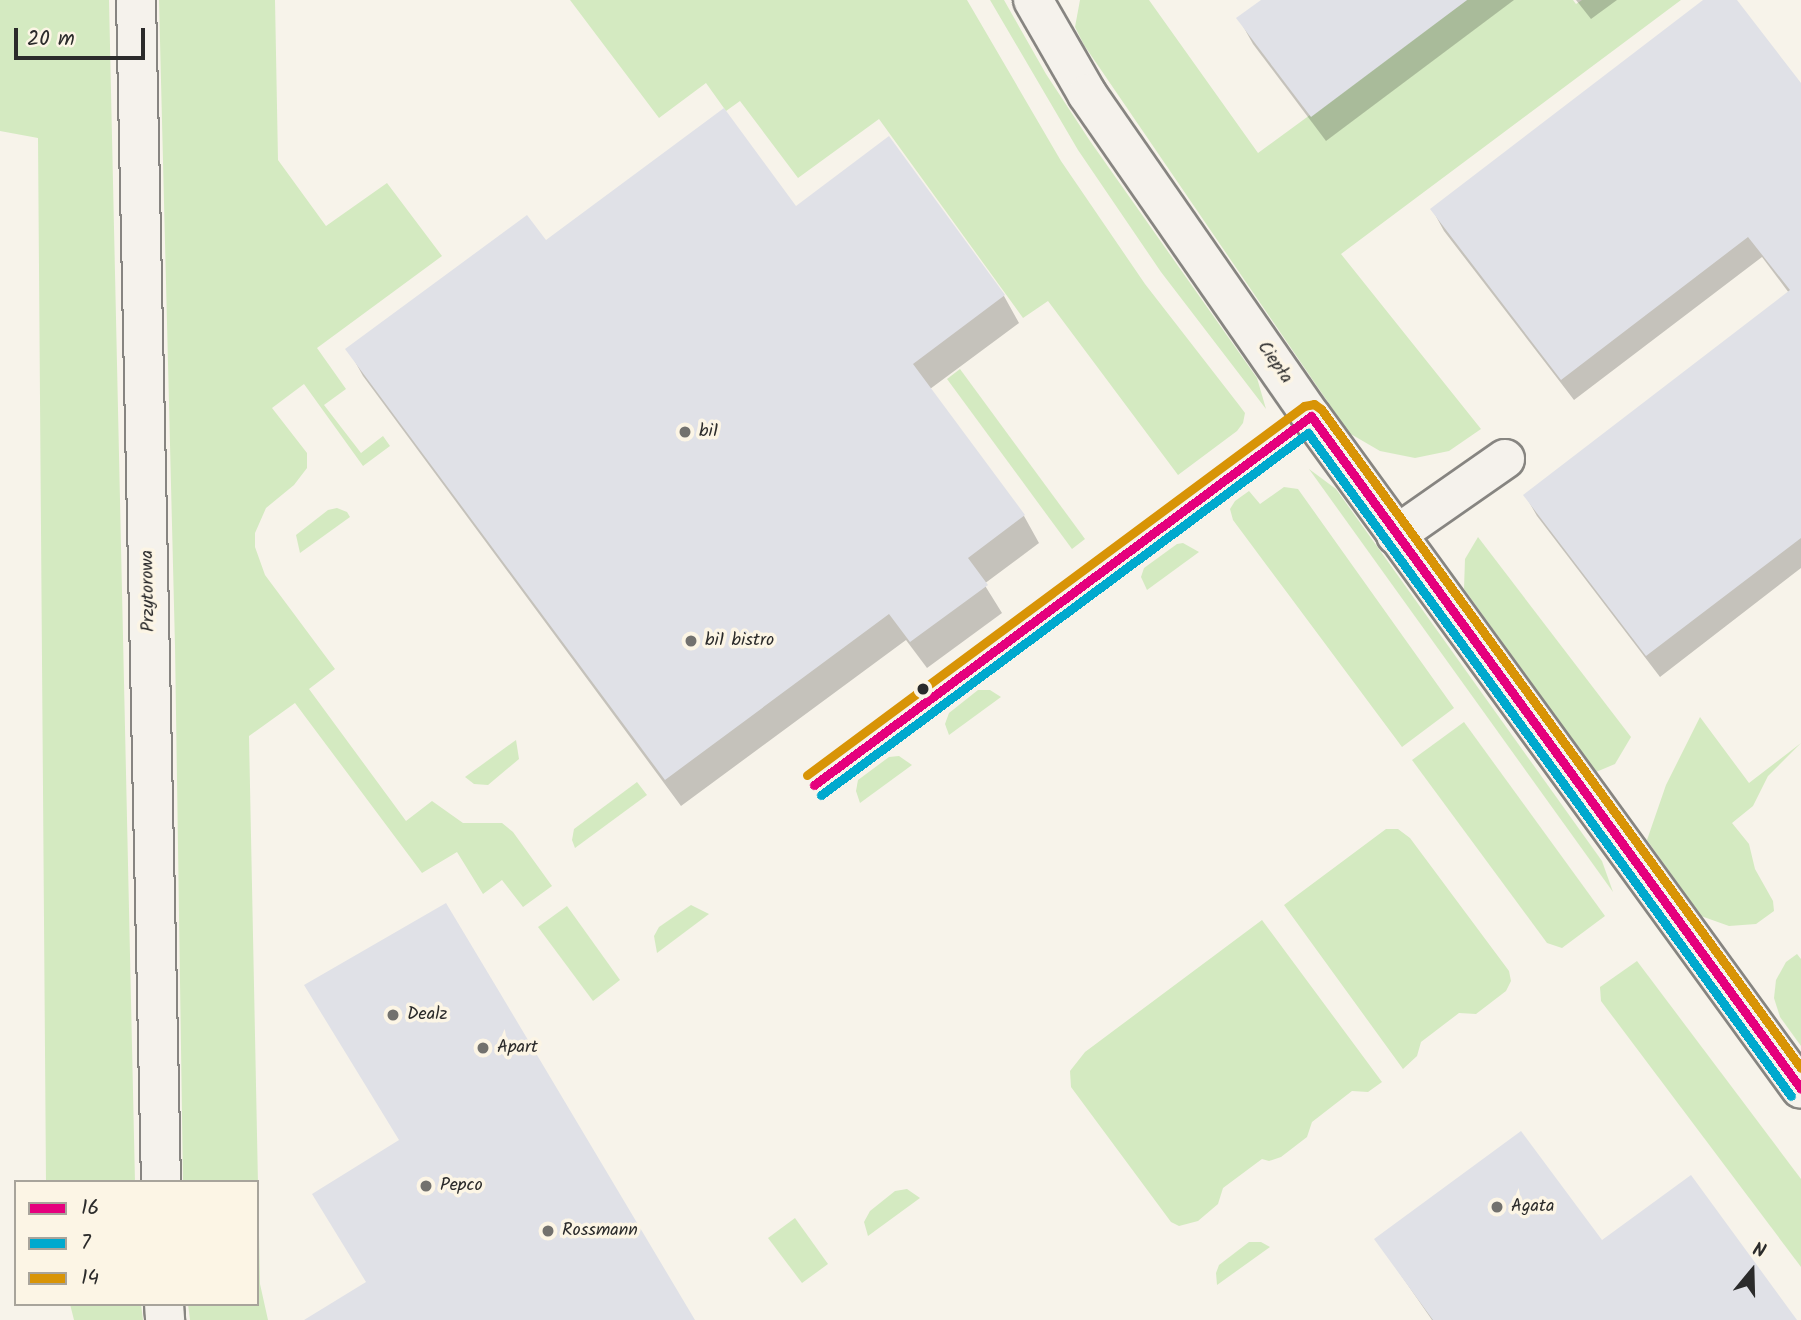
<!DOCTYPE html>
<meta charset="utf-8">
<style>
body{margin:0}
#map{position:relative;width:1801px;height:1320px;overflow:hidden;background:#f7f3ea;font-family:Kalam,sans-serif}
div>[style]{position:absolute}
.green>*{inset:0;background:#d4eac1}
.shadow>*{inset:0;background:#0003}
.building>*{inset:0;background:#e0e1e7}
.roads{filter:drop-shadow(2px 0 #878581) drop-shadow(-2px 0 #878581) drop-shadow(0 2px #878581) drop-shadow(0 -2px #878581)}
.minor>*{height:38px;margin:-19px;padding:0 19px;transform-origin:19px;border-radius:19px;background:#f5f2ec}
.bus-1>*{height:9px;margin:-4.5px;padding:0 4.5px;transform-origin:4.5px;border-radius:4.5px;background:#e5007d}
.bus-2>*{height:9px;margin:-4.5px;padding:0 4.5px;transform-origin:4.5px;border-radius:4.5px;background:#00a9ce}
.bus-3>*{height:9px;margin:-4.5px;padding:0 4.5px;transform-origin:4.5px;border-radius:4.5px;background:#d89406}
.dots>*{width:19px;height:19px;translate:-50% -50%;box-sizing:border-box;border:4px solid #fcf5e5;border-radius:50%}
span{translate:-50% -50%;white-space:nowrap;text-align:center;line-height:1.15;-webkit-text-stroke:7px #fcf5e5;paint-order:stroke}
.street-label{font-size:18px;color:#2b2b2b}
.poi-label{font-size:18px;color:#2b2b2b}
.left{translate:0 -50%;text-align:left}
.legend{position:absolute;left:14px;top:1180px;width:245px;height:126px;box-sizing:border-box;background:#fcf5e5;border:2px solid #a8a49b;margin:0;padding:9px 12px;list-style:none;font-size:21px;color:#2b2b2b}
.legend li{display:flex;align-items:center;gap:14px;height:35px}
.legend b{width:35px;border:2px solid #a8a49b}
.north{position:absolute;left:1717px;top:1236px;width:70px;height:70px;-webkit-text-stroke:5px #fcf5e5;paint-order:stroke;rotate:19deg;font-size:19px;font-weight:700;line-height:28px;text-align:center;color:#2b2b2b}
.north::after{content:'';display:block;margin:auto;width:24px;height:32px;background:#2b2b2b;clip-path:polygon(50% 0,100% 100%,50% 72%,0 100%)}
.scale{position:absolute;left:14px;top:28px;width:131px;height:32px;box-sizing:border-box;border:4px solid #2b2b2b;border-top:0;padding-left:9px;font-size:21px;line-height:24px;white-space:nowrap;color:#2b2b2b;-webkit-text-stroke:5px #fcf5e5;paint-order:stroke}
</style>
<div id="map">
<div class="green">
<i style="clip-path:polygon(0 0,109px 0,135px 1182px,46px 1182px,38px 138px,0 131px)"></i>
<i style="clip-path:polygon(159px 0,275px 0,278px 160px,326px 226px,387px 183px,442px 256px,317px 348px,346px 389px,324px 405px,361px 453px,383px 436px,390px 446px,363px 466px,304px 384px,272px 408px,307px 453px,307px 468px,294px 485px,266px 508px,255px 533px,255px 547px,265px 575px,335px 669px,309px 689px,406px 821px,432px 801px,463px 823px,502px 823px,513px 832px,552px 886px,523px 907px,502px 880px,483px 894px,457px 852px,422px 873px,295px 703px,249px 736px,260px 1284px,268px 1320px,190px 1320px,188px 1304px,257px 1304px,257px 1182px,183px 1182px,175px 646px)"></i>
<i style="clip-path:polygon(570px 0,967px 0,1061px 161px,1145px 284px,1239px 405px,1245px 413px,1243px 423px,1237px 431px,1178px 475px,1048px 301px,1023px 318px,879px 119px,798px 178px,740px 101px,726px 111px,706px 83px,659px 118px)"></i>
<i style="clip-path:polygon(990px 0,1004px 0,1046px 74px,1090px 141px,1257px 378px,1266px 409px,1161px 272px,1078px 150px)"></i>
<i style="clip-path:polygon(1080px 0,1149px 0,1258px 153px,1467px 0,1573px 0,1576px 4px,1582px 0,1681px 0,1341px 254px,1481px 429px,1449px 451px,1415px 458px,1380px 451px,1349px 433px,1084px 45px,1075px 27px)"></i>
<i style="clip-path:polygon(960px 369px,1085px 539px,1072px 549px,947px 379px)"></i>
<i style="clip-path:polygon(1309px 469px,1336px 489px,1602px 861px,1613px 892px)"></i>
<i style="clip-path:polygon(1284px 487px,1298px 489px,1454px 708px,1402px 747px,1233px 520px,1230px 509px,1235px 501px,1249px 491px,1260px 504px)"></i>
<i style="clip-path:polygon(337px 508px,347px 512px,350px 517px,300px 553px,296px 535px,328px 510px)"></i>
<i style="clip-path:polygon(1478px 537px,1631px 737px,1615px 764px,1596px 772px,1464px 589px,1465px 559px)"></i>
<i style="clip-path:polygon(1183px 543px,1199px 552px,1147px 590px,1141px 577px,1144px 568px,1177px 544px)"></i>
<i style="clip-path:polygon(978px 690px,990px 690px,1001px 697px,949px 735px,945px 724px,949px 713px)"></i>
<i style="clip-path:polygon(1700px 717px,1749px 783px,1801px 743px,1768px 776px,1753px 806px,1732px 823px,1749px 844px,1755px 869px,1773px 901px,1774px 911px,1756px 924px,1729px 926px,1701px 916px,1647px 840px,1666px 785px)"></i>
<i style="clip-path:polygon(1464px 722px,1605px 916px,1562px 948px,1547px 943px,1412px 760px)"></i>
<i style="clip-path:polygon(516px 740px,519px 759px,488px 785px,474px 784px,465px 777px)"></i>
<i style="clip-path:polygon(899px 756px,912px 765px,860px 803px,856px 791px,858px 780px,889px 757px)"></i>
<i style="clip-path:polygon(637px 782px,647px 795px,575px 848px,572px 840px,574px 829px)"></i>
<i style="clip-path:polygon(1386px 829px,1398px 829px,1410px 838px,1509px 971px,1511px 981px,1506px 991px,1476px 1014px,1459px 1013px,1421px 1042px,1417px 1056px,1403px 1069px,1284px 905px)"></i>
<i style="clip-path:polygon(691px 905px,709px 914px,657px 953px,654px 936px,659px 927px)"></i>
<i style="clip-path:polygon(567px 906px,620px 980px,593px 1001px,538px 927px)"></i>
<i style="clip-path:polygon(1262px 920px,1382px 1082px,1368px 1092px,1352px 1091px,1312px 1122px,1307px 1137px,1281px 1157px,1269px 1161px,1262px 1159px,1223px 1188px,1218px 1204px,1198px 1221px,1179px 1226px,1171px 1222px,1071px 1087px,1070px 1071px,1085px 1052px)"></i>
<i style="clip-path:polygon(1797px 954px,1801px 959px,1801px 1046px,1780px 1017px,1774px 998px,1776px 980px,1786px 962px)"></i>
<i style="clip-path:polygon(1637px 961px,1801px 1179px,1801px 1267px,1601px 1001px,1600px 987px)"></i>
<i style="clip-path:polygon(907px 1189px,920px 1198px,868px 1236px,864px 1222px,870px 1211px,895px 1191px)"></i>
<i style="clip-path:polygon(795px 1218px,828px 1264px,802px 1283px,768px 1238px)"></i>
<i style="clip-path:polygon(1249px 1242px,1261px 1242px,1270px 1247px,1217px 1285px,1216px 1273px,1219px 1265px)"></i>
<i style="clip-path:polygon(70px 1304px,141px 1304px,143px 1320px,74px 1320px)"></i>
</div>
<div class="shadow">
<i style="clip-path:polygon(1264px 0,1514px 0,1326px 141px,1253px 44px,1239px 19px)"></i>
<i style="clip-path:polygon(1576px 0,1617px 0,1591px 19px)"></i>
<i style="clip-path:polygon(1706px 0,1735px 0,1801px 86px,1801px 568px,1660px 677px,1537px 516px,1525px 495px,1789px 293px,1762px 257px,1574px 400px,1444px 231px,1432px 209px)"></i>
<i style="clip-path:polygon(889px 139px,1004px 296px,1019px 323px,930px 389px,1024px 516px,1039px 543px,984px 584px,1002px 613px,927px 668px,906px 640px,681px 806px,363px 376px,348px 349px,545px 243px,796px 209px)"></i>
<i style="clip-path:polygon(1376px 1239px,1601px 1243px,1795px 1320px,1432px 1320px)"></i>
</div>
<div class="building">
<i style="clip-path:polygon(1261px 0,1467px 0,1311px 117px,1236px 18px)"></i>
<i style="clip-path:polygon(1703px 0,1737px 0,1801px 83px,1801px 538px,1646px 656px,1523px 495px,1790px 290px,1748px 237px,1561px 380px,1430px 209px)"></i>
<i style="clip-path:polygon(724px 108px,796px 206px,889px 136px,1005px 295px,913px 364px,1025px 515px,968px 558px,988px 585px,910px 642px,889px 614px,665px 780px,345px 349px,527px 215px,546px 240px)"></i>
<i style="clip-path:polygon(446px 903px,500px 993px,695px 1320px,304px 1320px,366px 1282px,312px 1194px,399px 1140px,304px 985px)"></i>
<i style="clip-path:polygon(1521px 1131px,1602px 1240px,1691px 1175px,1797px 1320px,1433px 1320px,1374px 1239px)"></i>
</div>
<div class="roads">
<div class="minor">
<i style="left:136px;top:0;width:1182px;rotate:88.79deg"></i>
<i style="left:1033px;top:0;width:108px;rotate:60.1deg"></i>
<i style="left:1087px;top:94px;width:392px;rotate:55.2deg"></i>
<i style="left:1311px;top:416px;width:832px;rotate:53.94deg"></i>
<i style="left:1396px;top:535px;width:133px;rotate:-34.9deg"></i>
<i style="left:164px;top:1304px;width:16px;rotate:86deg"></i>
</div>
</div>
<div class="bus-1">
<i style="left:814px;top:785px;width:619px;rotate:-36.59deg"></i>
<i style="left:1311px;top:416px;width:832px;rotate:53.94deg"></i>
</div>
<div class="bus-2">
<i style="left:821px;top:795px;width:607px;rotate:-36.62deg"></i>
<i style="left:1308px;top:433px;width:820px;rotate:53.93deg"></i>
</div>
<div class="bus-3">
<i style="left:807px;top:775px;width:619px;rotate:-36.59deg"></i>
<i style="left:1304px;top:406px;width:10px;rotate:-11deg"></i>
<i style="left:1314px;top:404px;width:9px;rotate:36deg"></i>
<i style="left:1321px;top:409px;width:815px;rotate:53.93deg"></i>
</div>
<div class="dots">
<i style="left:685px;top:432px;background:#72716e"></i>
<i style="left:691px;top:641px;background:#72716e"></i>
<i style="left:923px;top:689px;background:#2b2b2b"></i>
<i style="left:393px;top:1015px;background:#72716e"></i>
<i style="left:483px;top:1048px;background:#72716e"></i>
<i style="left:426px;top:1186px;background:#72716e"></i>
<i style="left:1497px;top:1207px;background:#72716e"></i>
<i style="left:548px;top:1231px;background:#72716e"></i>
</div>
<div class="street-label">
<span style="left:1274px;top:363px;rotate:55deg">Ciepła</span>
<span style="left:149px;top:591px;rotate:-91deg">Przytorowa</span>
</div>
<div class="poi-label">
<span class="left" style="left:699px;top:432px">bi1</span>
<span class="left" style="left:705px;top:641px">bi1 bistro</span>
<span class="left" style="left:407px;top:1015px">Dealz</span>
<span class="left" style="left:497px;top:1048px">Apart</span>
<span class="left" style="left:440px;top:1186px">Pepco</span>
<span class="left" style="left:1511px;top:1207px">Agata</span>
<span class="left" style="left:562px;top:1231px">Rossmann</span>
</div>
<ul class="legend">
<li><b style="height:9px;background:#e5007d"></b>16</li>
<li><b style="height:9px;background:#00a9ce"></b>7</li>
<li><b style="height:9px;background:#d89406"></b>14</li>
</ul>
<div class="north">N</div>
<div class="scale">20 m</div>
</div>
